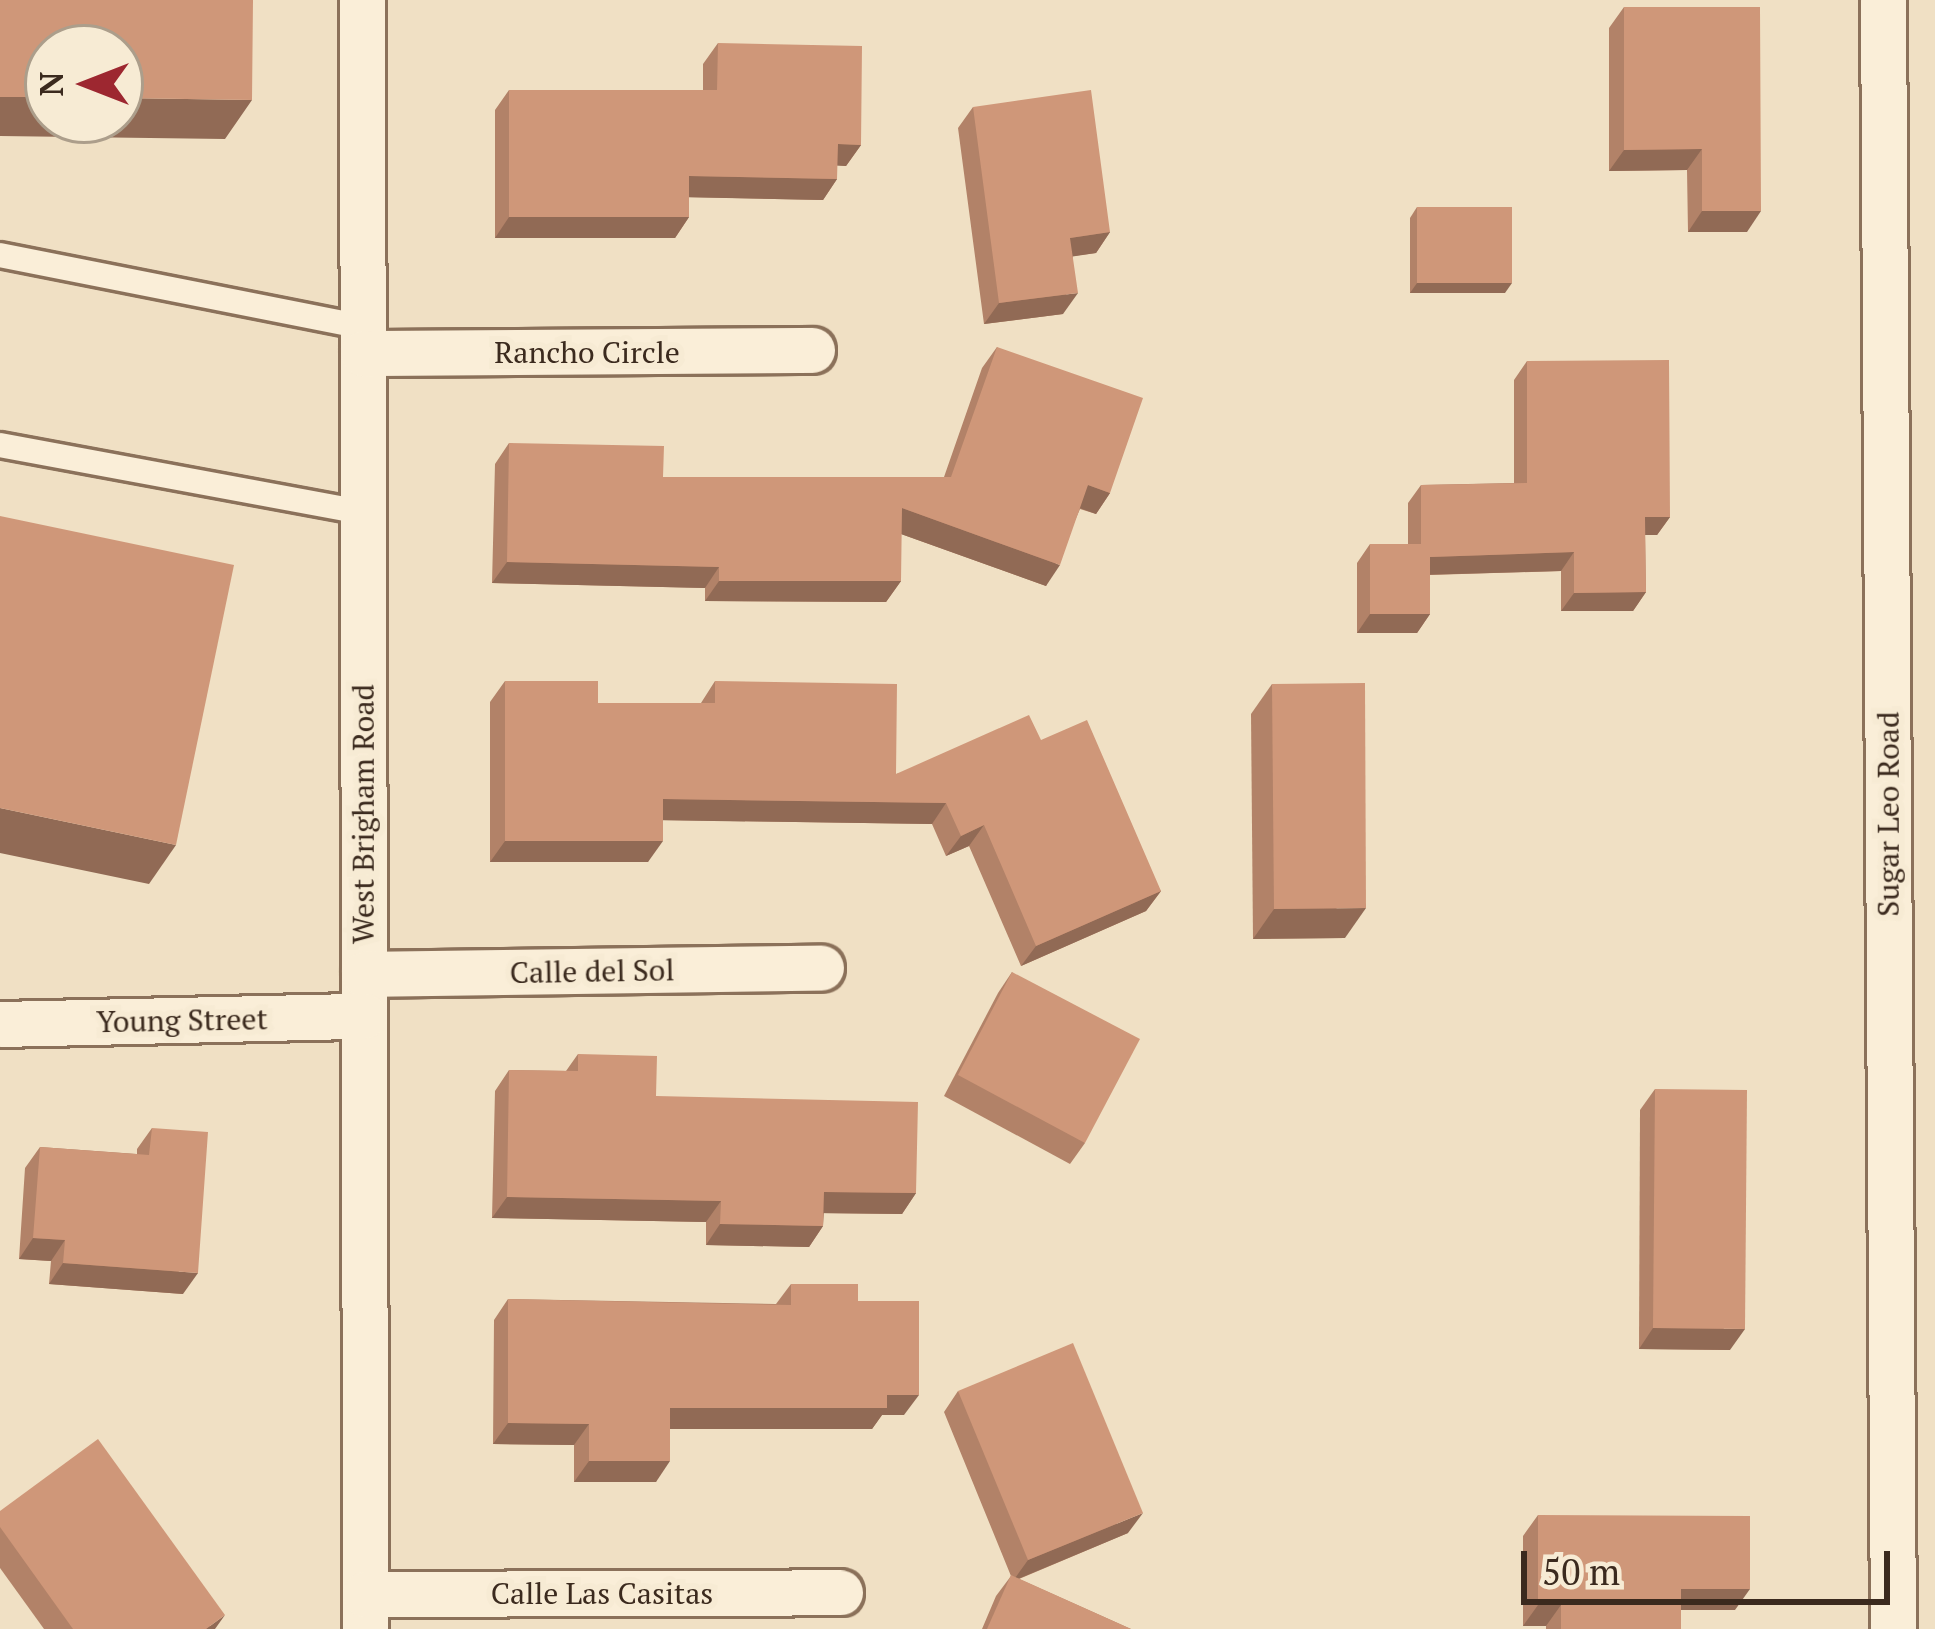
<!DOCTYPE html>
<style>
body{margin:0}
#map{position:relative;width:1935px;height:1629px;overflow:hidden;background:#f0e0c4;font-family:"PT Serif",serif}
div>[style]{position:absolute}
.roads{filter:drop-shadow(3px 0 #8b715a) drop-shadow(-3px 0 #8b715a) drop-shadow(0 3px #8b715a) drop-shadow(0 -3px #8b715a)}
.service>*{height:24px;margin:-12px;padding:0 12px;transform-origin:12px;border-radius:12px;background:#faeed8}
.minor>*{height:45px;margin:-22.5px;padding:0 22.5px;transform-origin:22.5px;border-radius:22.5px;background:#faeed8}
.wall>*{inset:0;background:#b28268}
.shaded-wall>*{inset:0;background:#916a55}
.building>*{inset:0;background:#cf9779}
span{translate:-50% -50%;white-space:nowrap;text-align:center;line-height:1.15;-webkit-text-stroke:12px #f7ebd4;paint-order:stroke}
.street-label{font-size:30px;color:#3b2a1e}
.north{position:absolute;left:24px;top:24px;width:120px;height:120px;box-sizing:border-box;background:#f7ebd4;border:3px solid #ac9e8b;border-radius:50%;rotate:270deg;font-size:33px;font-weight:700;line-height:48px;text-align:center;color:#3b2a1e}
.north::after{content:'';display:block;margin:auto;width:42px;height:54px;background:#9d2730;clip-path:polygon(50% 0,100% 100%,50% 72%,0 100%)}
.scale{position:absolute;left:1521px;top:1551px;width:369px;height:54px;box-sizing:border-box;border:6px solid #3b2a1e;border-top:0;padding-left:15px;font-size:36px;line-height:42px;white-space:nowrap;color:#3b2a1e;-webkit-text-stroke:9px #f7ebd4;paint-order:stroke}
</style>
<div id="map">
<div class="roads">
<div class="service">
<i style="left:0;top:255px;width:370px;rotate:11.2deg"></i>
<i style="left:0;top:445px;width:369px;rotate:10.5deg"></i>
</div>
<div class="minor">
<i style="left:362px;top:0;width:1629px;rotate:89.89deg"></i>
<i style="left:1883px;top:0;width:1629px;rotate:89.65deg"></i>
<i style="left:363px;top:353px;width:449px;rotate:-0.4deg"></i>
<i style="left:364px;top:974px;width:457px;rotate:-0.8deg"></i>
<i style="left:0;top:1024px;width:364px;rotate:-1.3deg"></i>
<i style="left:365px;top:1594px;width:475px;rotate:-0.2deg"></i>
</div>
</div>
<div class="wall">
<i style="clip-path:polygon(1624px 7px,1747px 232px,1688px 232px,1687px 170px,1609px 171px,1609px 28px)"></i>
<i style="clip-path:polygon(718px 43px,861px 145px,846px 166px,837px 165px,837px 179px,823px 200px,689px 197px,689px 217px,675px 238px,495px 238px,495px 110px,509px 90px,703px 90px,703px 64px)"></i>
<i style="clip-path:polygon(973px 107px,1110px 232px,1096px 253px,1073px 256px,1063px 314px,984px 324px,958px 128px)"></i>
<i style="clip-path:polygon(1417px 207px,1505px 293px,1410px 293px,1410px 218px)"></i>
<i style="clip-path:polygon(997px 347px,1110px 493px,1096px 514px,1080px 509px,1046px 586px,901px 534px,901px 581px,886px 602px,705px 601px,705px 588px,492px 583px,495px 464px,509px 443px,663px 477px,944px 477px,982px 368px)"></i>
<i style="clip-path:polygon(1527px 361px,1670px 517px,1657px 535px,1645px 535px,1646px 592px,1633px 611px,1561px 611px,1561px 571px,1430px 575px,1430px 614px,1417px 633px,1357px 633px,1357px 563px,1370px 544px,1408px 544px,1408px 503px,1421px 485px,1514px 483px,1514px 380px)"></i>
<i style="clip-path:polygon(505px 681px,598px 703px,701px 703px,715px 681px,896px 774px,1041px 740px,1161px 891px,1146px 911px,1021px 966px,969px 846px,946px 856px,932px 824px,663px 820px,648px 862px,490px 862px,490px 702px)"></i>
<i style="clip-path:polygon(1272px 684px,1345px 938px,1253px 939px,1251px 714px)"></i>
<i style="clip-path:polygon(1012px 972px,1085px 1143px,1070px 1164px,944px 1096px,998px 993px)"></i>
<i style="clip-path:polygon(578px 1054px,656px 1096px,916px 1193px,902px 1214px,824px 1213px,823px 1226px,809px 1247px,706px 1245px,706px 1222px,492px 1218px,495px 1091px,509px 1070px,566px 1071px)"></i>
<i style="clip-path:polygon(1655px 1089px,1730px 1350px,1639px 1349px,1640px 1110px)"></i>
<i style="clip-path:polygon(152px 1128px,183px 1294px,49px 1284px,51px 1261px,19px 1259px,25px 1168px,40px 1147px,137px 1154px,137px 1149px)"></i>
<i style="clip-path:polygon(791px 1284px,858px 1301px,904px 1415px,882px 1415px,872px 1429px,670px 1429px,656px 1482px,574px 1482px,574px 1445px,493px 1444px,494px 1320px,508px 1299px,776px 1304px)"></i>
<i style="clip-path:polygon(958px 1391px,1128px 1533px,1019px 1579px,1131px 1629px,982px 1629px,996px 1596px,1011px 1576px,944px 1412px)"></i>
<i style="clip-path:polygon(0 1511px,215px 1629px,44px 1629px,0 1568px)"></i>
<i style="clip-path:polygon(1538px 1515px,1735px 1610px,1681px 1610px,1681px 1629px,1546px 1629px,1546px 1626px,1523px 1626px,1523px 1536px)"></i>
</div>
<div class="shaded-wall">
<i style="clip-path:polygon(0 97px,48px 97px,48px 120px,120px 120px,120px 98px,252px 100px,225px 139px,0 136px)"></i>
<i style="clip-path:polygon(838px 144px,861px 145px,846px 166px,823px 165px)"></i>
<i style="clip-path:polygon(1702px 149px,1687px 170px,1609px 171px,1624px 150px)"></i>
<i style="clip-path:polygon(689px 176px,837px 179px,823px 200px,675px 197px)"></i>
<i style="clip-path:polygon(1702px 211px,1761px 211px,1747px 232px,1688px 232px)"></i>
<i style="clip-path:polygon(509px 217px,689px 217px,675px 238px,495px 238px)"></i>
<i style="clip-path:polygon(1110px 232px,1096px 253px,1056px 259px,1070px 238px)"></i>
<i style="clip-path:polygon(1417px 283px,1512px 283px,1505px 293px,1410px 293px)"></i>
<i style="clip-path:polygon(1078px 293px,1063px 314px,984px 324px,999px 303px)"></i>
<i style="clip-path:polygon(1088px 485px,1110px 493px,1096px 514px,1074px 506px)"></i>
<i style="clip-path:polygon(902px 508px,1060px 565px,1046px 586px,887px 529px)"></i>
<i style="clip-path:polygon(1645px 517px,1670px 517px,1657px 535px,1632px 535px)"></i>
<i style="clip-path:polygon(1574px 552px,1561px 571px,1417px 575px,1430px 557px)"></i>
<i style="clip-path:polygon(507px 562px,719px 567px,705px 588px,492px 583px)"></i>
<i style="clip-path:polygon(719px 581px,901px 581px,886px 602px,705px 601px)"></i>
<i style="clip-path:polygon(1646px 592px,1633px 611px,1561px 611px,1574px 593px)"></i>
<i style="clip-path:polygon(1370px 614px,1430px 614px,1417px 633px,1357px 633px)"></i>
<i style="clip-path:polygon(663px 799px,946px 803px,932px 824px,648px 820px)"></i>
<i style="clip-path:polygon(0 808px,176px 845px,149px 884px,0 853px)"></i>
<i style="clip-path:polygon(984px 825px,969px 846px,946px 856px,961px 836px)"></i>
<i style="clip-path:polygon(505px 841px,663px 841px,648px 862px,490px 862px)"></i>
<i style="clip-path:polygon(1161px 891px,1146px 911px,1021px 966px,1036px 946px)"></i>
<i style="clip-path:polygon(1366px 908px,1345px 938px,1253px 939px,1274px 909px)"></i>
<i style="clip-path:polygon(824px 1192px,916px 1193px,902px 1214px,809px 1213px)"></i>
<i style="clip-path:polygon(507px 1197px,721px 1201px,706px 1222px,492px 1218px)"></i>
<i style="clip-path:polygon(720px 1224px,823px 1226px,809px 1247px,706px 1245px)"></i>
<i style="clip-path:polygon(33px 1238px,65px 1240px,51px 1261px,19px 1259px)"></i>
<i style="clip-path:polygon(63px 1263px,198px 1273px,183px 1294px,49px 1284px)"></i>
<i style="clip-path:polygon(1653px 1328px,1745px 1329px,1730px 1350px,1639px 1349px)"></i>
<i style="clip-path:polygon(887px 1395px,919px 1395px,904px 1415px,882px 1415px,872px 1429px,656px 1429px,670px 1408px)"></i>
<i style="clip-path:polygon(508px 1423px,589px 1424px,574px 1445px,493px 1444px)"></i>
<i style="clip-path:polygon(589px 1461px,670px 1461px,656px 1482px,574px 1482px)"></i>
<i style="clip-path:polygon(1143px 1513px,1128px 1533px,1013px 1581px,1028px 1560px)"></i>
<i style="clip-path:polygon(1681px 1589px,1750px 1589px,1735px 1610px,1667px 1610px)"></i>
<i style="clip-path:polygon(1538px 1605px,1561px 1605px,1546px 1626px,1523px 1626px)"></i>
<i style="clip-path:polygon(225px 1615px,215px 1629px,206px 1629px)"></i>
</div>
<div class="building">
<i style="clip-path:polygon(0 0,253px 0,252px 100px,120px 98px,120px 48px,48px 48px,48px 97px,0 97px)"></i>
<i style="clip-path:polygon(1624px 7px,1760px 7px,1761px 211px,1702px 211px,1702px 149px,1624px 150px)"></i>
<i style="clip-path:polygon(718px 43px,862px 46px,861px 145px,838px 144px,837px 179px,689px 176px,689px 217px,509px 217px,509px 90px,717px 90px)"></i>
<i style="clip-path:polygon(1091px 90px,1110px 232px,1070px 238px,1078px 293px,999px 303px,973px 107px)"></i>
<i style="clip-path:polygon(1417px 207px,1512px 207px,1512px 283px,1417px 283px)"></i>
<i style="clip-path:polygon(997px 347px,1143px 398px,1110px 493px,1088px 485px,1060px 565px,902px 508px,901px 581px,719px 581px,719px 567px,507px 562px,509px 443px,664px 446px,663px 477px,951px 477px)"></i>
<i style="clip-path:polygon(1669px 360px,1670px 517px,1645px 517px,1646px 592px,1574px 593px,1574px 552px,1430px 557px,1430px 614px,1370px 614px,1370px 544px,1421px 544px,1421px 485px,1527px 483px,1527px 361px)"></i>
<i style="clip-path:polygon(0 516px,234px 565px,176px 845px,0 808px)"></i>
<i style="clip-path:polygon(505px 681px,598px 681px,598px 703px,715px 703px,715px 681px,897px 684px,896px 774px,1029px 715px,1041px 740px,1087px 720px,1161px 891px,1036px 946px,984px 825px,961px 836px,946px 803px,663px 799px,663px 841px,505px 841px)"></i>
<i style="clip-path:polygon(1365px 683px,1366px 908px,1274px 909px,1272px 684px)"></i>
<i style="clip-path:polygon(1012px 972px,1140px 1039px,1085px 1143px,958px 1075px)"></i>
<i style="clip-path:polygon(578px 1054px,657px 1056px,656px 1096px,918px 1102px,916px 1193px,824px 1192px,823px 1226px,720px 1224px,721px 1201px,507px 1197px,509px 1070px,578px 1071px)"></i>
<i style="clip-path:polygon(1655px 1089px,1747px 1090px,1745px 1329px,1653px 1328px)"></i>
<i style="clip-path:polygon(152px 1128px,208px 1132px,198px 1273px,63px 1263px,65px 1240px,33px 1238px,40px 1147px,149px 1155px)"></i>
<i style="clip-path:polygon(791px 1284px,858px 1284px,858px 1301px,919px 1301px,919px 1395px,887px 1395px,887px 1408px,670px 1408px,670px 1461px,589px 1461px,589px 1424px,508px 1423px,508px 1299px,791px 1305px)"></i>
<i style="clip-path:polygon(1073px 1343px,1143px 1513px,1028px 1560px,958px 1391px)"></i>
<i style="clip-path:polygon(98px 1439px,225px 1615px,206px 1629px,73px 1629px,0 1527px,0 1511px)"></i>
<i style="clip-path:polygon(1538px 1515px,1750px 1516px,1750px 1589px,1681px 1589px,1681px 1629px,1561px 1629px,1561px 1605px,1538px 1605px)"></i>
<i style="clip-path:polygon(1011px 1575px,1131px 1629px,987px 1629px)"></i>
</div>
<div class="street-label">
<span style="left:587px;top:352px">Rancho Circle</span>
<span style="left:363px;top:814px;rotate:-90deg">West Brigham Road</span>
<span style="left:1888px;top:814px;rotate:-90deg">Sugar Leo Road</span>
<span style="left:592px;top:971px;rotate:-1deg">Calle del Sol</span>
<span style="left:182px;top:1020px;rotate:-1deg">Young Street</span>
<span style="left:602px;top:1593px">Calle Las Casitas</span>
</div>
<div class="north">N</div>
<div class="scale">50 m</div>
</div>
